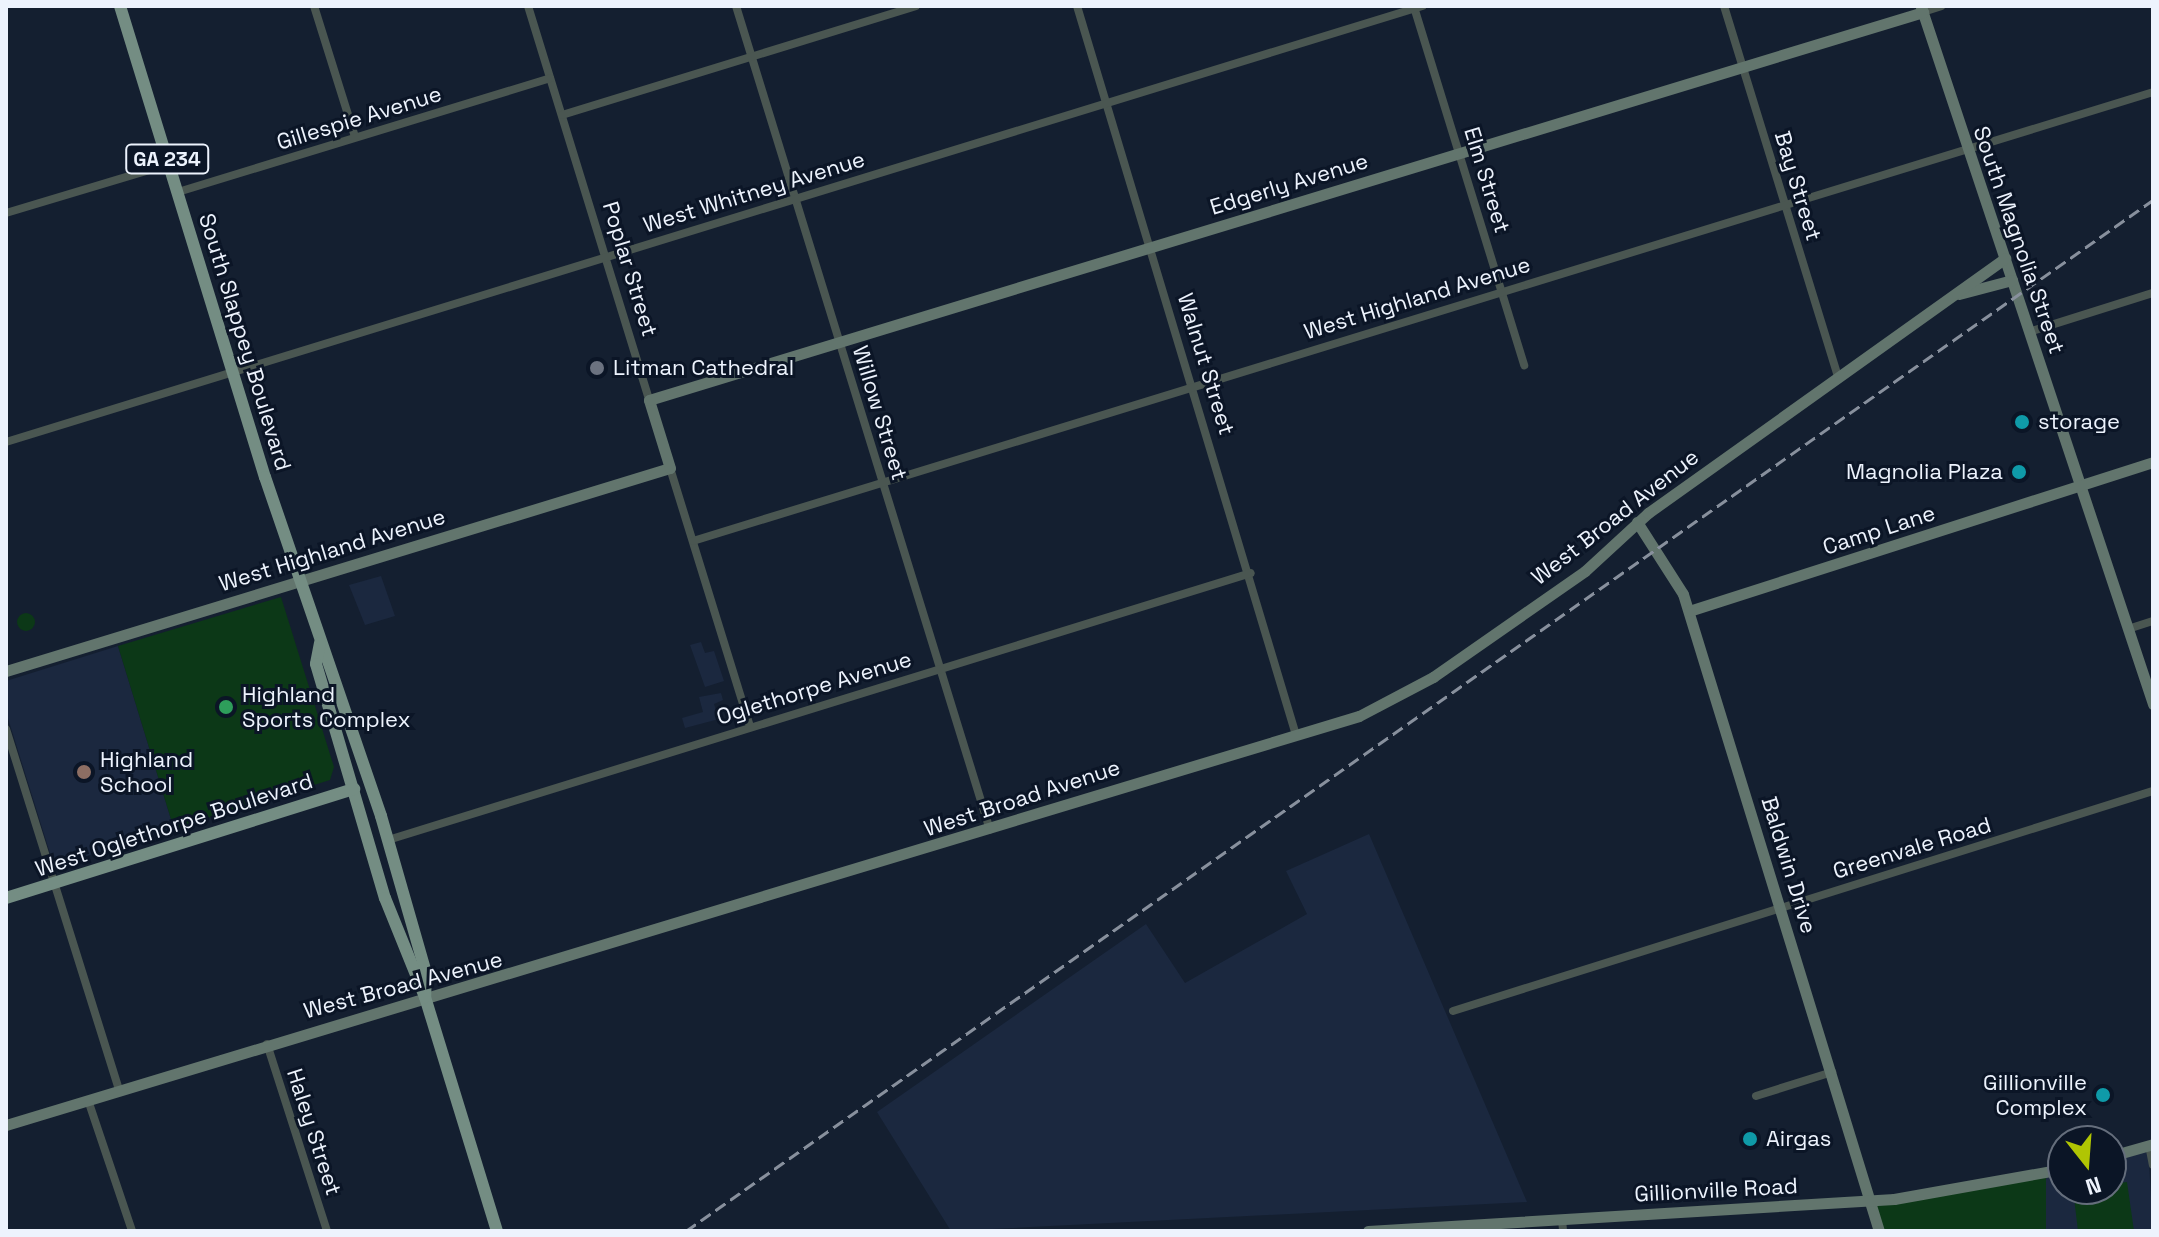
<!DOCTYPE html>
<style>
body{margin:0}
#map{position:relative;width:2159px;height:1237px;overflow:hidden;background:#141f30;font-family:"Space Grotesk",sans-serif}
div>[style]{position:absolute}
.built>*{inset:0;background:#1b283f}
.green>*{inset:0;background:#0c3817}
.round{border-radius:50%}
.street>*{height:8px;margin:-4px;padding:0 4px;transform-origin:4px;border-radius:4px;background:#4a5651}
.secondary>*{height:11px;margin:-5.5px;padding:0 5.5px;transform-origin:5.5px;border-radius:5.5px;background:#62756d}
.primary>*{height:12px;margin:-6px;padding:0 6px;transform-origin:6px;border-radius:6px;background:#748d83}
.rail>*{height:3px;margin-top:-1.5px;transform-origin:0;background:repeating-linear-gradient(90deg,#88909d 0 12px,transparent 0 18px)}
.dots>*{width:22px;height:22px;translate:-50% -50%;box-sizing:border-box;border:4px solid #0b1526;border-radius:50%}
span{translate:-50% -50%;white-space:nowrap;text-align:center;line-height:1.15;-webkit-text-stroke:6px #0b1526;paint-order:stroke}
.shield-label span{padding:2px 6px;background:#0b1526;border:2px solid;border-radius:6px;-webkit-text-stroke-width:0}
.shield-label{font-size:20px;color:#edf3fd;font-weight:700}
.street-label{font-size:22px;color:#edf3fd}
.poi-label{font-size:22px;color:#edf3fd}
.left{translate:0 -50%;text-align:left}
.right{translate:-100% -50%;text-align:right}
.frame{position:absolute;inset:0;border:8px solid #edf3fd;pointer-events:none}
.north{position:absolute;left:2047px;top:1125px;width:80px;height:80px;box-sizing:border-box;background:#0b1526;border:2px solid #656e7c;border-radius:50%;rotate:163deg;font-size:22px;font-weight:700;line-height:32px;text-align:center;color:#edf3fd}
.north::after{content:'';display:block;margin:auto;width:28px;height:36px;background:#b0c503;clip-path:polygon(50% 0,100% 100%,50% 72%,0 100%)}
</style>
<div id="map">
<div class="built">
<i style="clip-path:polygon(381px 576px,395px 616px,365px 625px,349px 585px)"></i>
<i style="clip-path:polygon(701px 642px,705px 653px,714px 651px,724px 681px,705px 687px,690px 645px)"></i>
<i style="clip-path:polygon(118px 646px,174px 829px,54px 866px,6px 712px,6px 681px)"></i>
<i style="clip-path:polygon(721px 693px,723px 700px,714px 704px,719px 719px,685px 728px,682px 718px,703px 712px,699px 697px)"></i>
<i style="clip-path:polygon(1369px 834px,1527px 1202px,951px 1231px,877px 1112px,1146px 924px,1185px 983px,1307px 914px,1286px 871px)"></i>
<i style="clip-path:polygon(2148px 1146px,2153px 1231px,2046px 1231px,2046px 1175px,2063px 1170px,2063px 1189px,2111px 1189px,2111px 1157px)"></i>
</div>
<div class="green">
<i style="clip-path:polygon(281px 597px,334px 767px,330px 780px,174px 829px,118px 646px)"></i>
<i class="round" style="left:17px;top:613px;width:18px;height:18px"></i>
<i style="clip-path:polygon(2046px 1175px,2046px 1231px,1880px 1231px,1875px 1202px)"></i>
<i style="clip-path:polygon(2127px 1182px,2134px 1231px,2078px 1231px,2073px 1189px)"></i>
</div>
<div class="street">
<i style="left:314px;top:6px;width:137px;rotate:72.6deg"></i>
<i style="left:528px;top:6px;width:412px;rotate:72.9deg"></i>
<i style="left:736px;top:6px;width:862px;rotate:72.87deg"></i>
<i style="left:1077px;top:6px;width:761px;rotate:73.28deg"></i>
<i style="left:1724px;top:6px;width:388px;rotate:72.9deg"></i>
<i style="left:1414px;top:7px;width:375px;rotate:72.9deg"></i>
<i style="left:1923px;top:12px;width:19px;rotate:-18deg"></i>
<i style="left:562px;top:115px;width:370px;rotate:-17.1deg"></i>
<i style="left:178px;top:192px;width:389px;rotate:-17deg"></i>
<i style="left:6px;top:213px;width:170px;rotate:-16.7deg"></i>
<i style="left:2029px;top:332px;width:130px;rotate:-17.5deg"></i>
<i style="left:6px;top:442px;width:1482px;rotate:-17.11deg"></i>
<i style="left:670px;top:468px;width:271px;rotate:72.8deg"></i>
<i style="left:693px;top:541px;width:1527px;rotate:-17.09deg"></i>
<i style="left:2128px;top:629px;width:26px;rotate:-18deg"></i>
<i style="left:6px;top:729px;width:378px;rotate:72.6deg"></i>
<i style="left:388px;top:840px;width:903px;rotate:-17.19deg"></i>
<i style="left:1453px;top:1011px;width:734px;rotate:-17.45deg"></i>
<i style="left:267px;top:1044px;width:196px;rotate:72.2deg"></i>
<i style="left:1756px;top:1096px;width:80px;rotate:-17.5deg"></i>
<i style="left:88px;top:1100px;width:138px;rotate:71.4deg"></i>
<i style="left:2149px;top:1145px;width:20px;rotate:79deg"></i>
<i style="left:1562px;top:1219px;width:12px;rotate:85deg"></i>
</div>
<div class="secondary">
<i style="left:1921px;top:7px;width:735px;rotate:71.59deg"></i>
<i style="left:1959px;top:294px;width:55px;rotate:-14.8deg"></i>
<i style="left:1637px;top:522px;width:85px;rotate:57.4deg"></i>
<i style="left:1683px;top:594px;width:666px;rotate:72.9deg"></i>
<i style="left:1689px;top:611px;width:487px;rotate:-17.8deg"></i>
<i style="left:6px;top:671px;width:694px;rotate:-17deg"></i>
<i style="left:670px;top:468px;width:71px;rotate:-107.2deg"></i>
<i style="left:649px;top:400px;width:1332px;rotate:-16.94deg"></i>
<i style="left:6px;top:1125px;width:1413px;rotate:-16.82deg"></i>
<i style="left:1359px;top:716px;width:84px;rotate:-27.8deg"></i>
<i style="left:1433px;top:677px;width:185px;rotate:-34.9deg"></i>
<i style="left:1585px;top:571px;width:86px;rotate:-42.6deg"></i>
<i style="left:1648px;top:513px;width:439px;rotate:-35.5deg"></i>
<i style="left:2111px;top:1156px;width:44px;rotate:-15.9deg"></i>
<i style="left:1368px;top:1231px;width:527px;rotate:-3.48deg"></i>
<i style="left:1894px;top:1199px;width:172px;rotate:-10.1deg"></i>
</div>
<div class="primary">
<i style="left:120px;top:6px;width:493px;rotate:72.9deg"></i>
<i style="left:265px;top:477px;width:358px;rotate:71.1deg"></i>
<i style="left:381px;top:816px;width:163px;rotate:74deg"></i>
<i style="left:426px;top:973px;width:24px;rotate:92deg"></i>
<i style="left:425px;top:997px;width:245px;rotate:72.9deg"></i>
<i style="left:320px;top:643px;width:21px;rotate:101deg"></i>
<i style="left:316px;top:664px;width:244px;rotate:73.6deg"></i>
<i style="left:385px;top:898px;width:107px;rotate:68deg"></i>
<i style="left:6px;top:898px;width:365px;rotate:-17.4deg"></i>
</div>
<div class="rail">
<i style="left:686px;top:1231px;width:1793px;rotate:-35.1deg"></i>
</div>
<div class="dots">
<i style="left:597px;top:368px;background:#6b7280"></i>
<i style="left:2022px;top:422px;background:#0f9aa8"></i>
<i style="left:2019px;top:472px;background:#0f9aa8"></i>
<i style="left:226px;top:707px;background:#2e9e5b"></i>
<i style="left:84px;top:772px;background:#8d6e63"></i>
<i style="left:2103px;top:1095px;background:#0f9aa8"></i>
<i style="left:1750px;top:1139px;background:#0f9aa8"></i>
</div>
<div class="shield-label">
<span style="left:167px;top:159px">GA 234</span>
</div>
<div class="street-label">
<span style="left:359px;top:118px;rotate:-17deg">Gillespie Avenue</span>
<span style="left:1487px;top:180px;rotate:73deg">Elm Street</span>
<span style="left:1289px;top:184px;rotate:-17deg">Edgerly Avenue</span>
<span style="left:1798px;top:186px;rotate:73deg">Bay Street</span>
<span style="left:754px;top:192px;rotate:-17deg">West Whitney Avenue</span>
<span style="left:2019px;top:240px;rotate:71deg">South Magnolia Street</span>
<span style="left:630px;top:269px;rotate:73deg">Poplar Street</span>
<span style="left:1417px;top:298px;rotate:-17deg">West Highland Avenue</span>
<span style="left:245px;top:342px;rotate:73deg">South Slappey Boulevard</span>
<span style="left:1206px;top:364px;rotate:73deg">Walnut Street</span>
<span style="left:880px;top:413px;rotate:73deg">Willow Street</span>
<span style="left:1615px;top:517px;rotate:-38deg">West Broad Avenue</span>
<span style="left:1879px;top:530px;rotate:-18deg">Camp Lane</span>
<span style="left:332px;top:550px;rotate:-17deg">West Highland Avenue</span>
<span style="left:814px;top:688px;rotate:-17deg">Oglethorpe Avenue</span>
<span style="left:1022px;top:798px;rotate:-18deg">West Broad Avenue</span>
<span style="left:174px;top:825px;rotate:-18deg">West Oglethorpe Boulevard</span>
<span style="left:1912px;top:848px;rotate:-17deg">Greenvale Road</span>
<span style="left:1789px;top:865px;rotate:73deg">Baldwin Drive</span>
<span style="left:403px;top:985px;rotate:-15deg">West Broad Avenue</span>
<span style="left:314px;top:1132px;rotate:72deg">Haley Street</span>
<span style="left:1716px;top:1190px;rotate:-3deg">Gillionville Road</span>
</div>
<div class="poi-label">
<span class="left" style="left:613px;top:368px">Litman Cathedral</span>
<span class="left" style="left:2038px;top:422px">storage</span>
<span class="right" style="left:2003px;top:472px">Magnolia Plaza</span>
<span class="left" style="left:242px;top:707px">Highland<br>Sports Complex</span>
<span class="left" style="left:100px;top:772px">Highland<br>School</span>
<span class="right" style="left:2087px;top:1095px">Gillionville<br>Complex</span>
<span class="left" style="left:1766px;top:1139px">Airgas</span>
</div>
<div class="frame"></div>
<div class="north">N</div>
</div>
